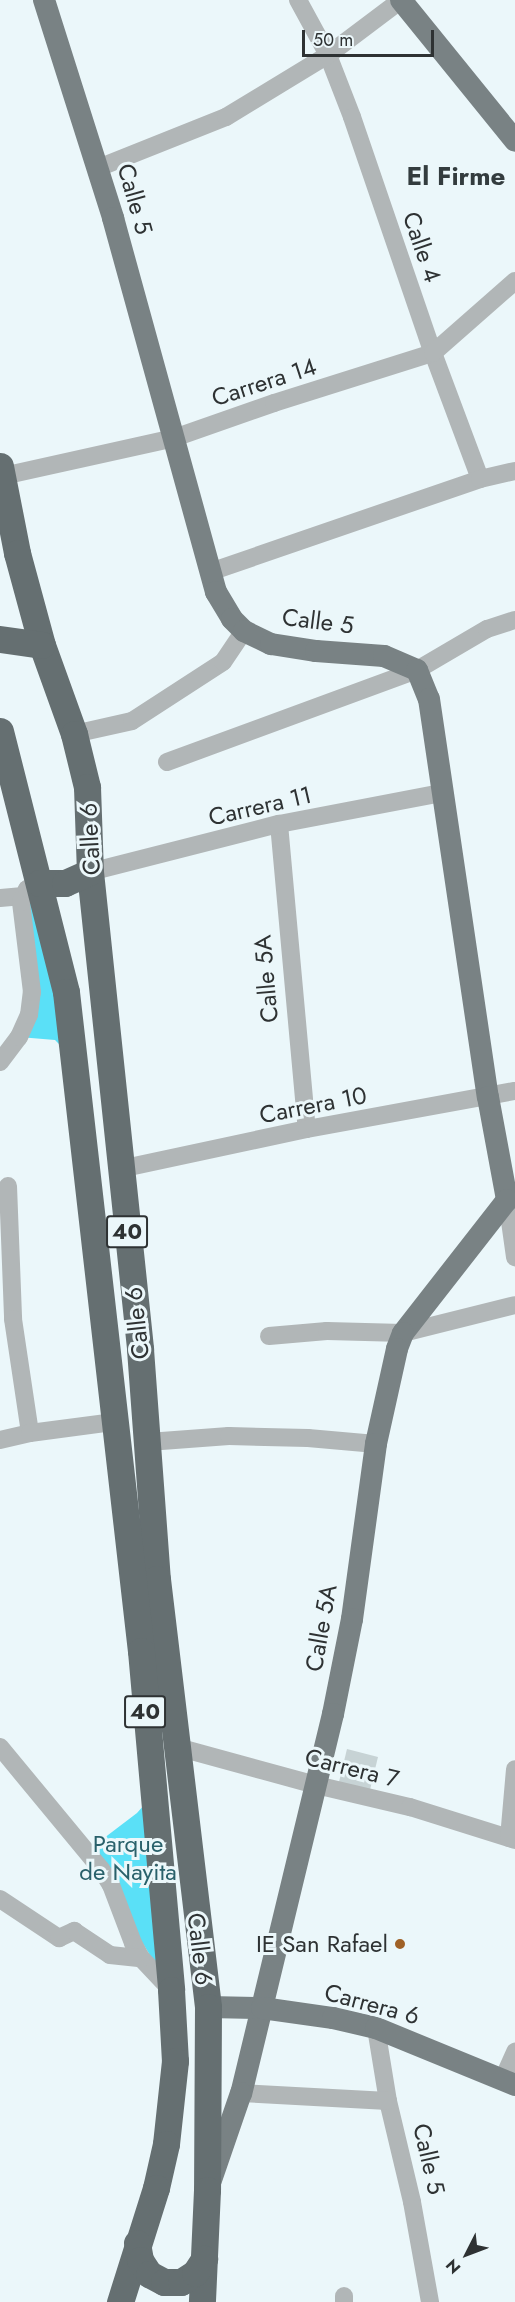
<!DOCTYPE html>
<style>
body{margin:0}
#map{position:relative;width:515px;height:2302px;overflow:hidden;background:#ebf7fa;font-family:Jost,sans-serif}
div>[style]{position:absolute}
.green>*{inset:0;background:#5ae0f7}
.building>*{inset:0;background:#c7d3d5}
.minor>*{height:18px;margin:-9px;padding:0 9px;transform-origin:9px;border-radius:9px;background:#b1b6b7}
.major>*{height:22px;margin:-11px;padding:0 11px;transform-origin:11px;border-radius:11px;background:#798284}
.highway>*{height:27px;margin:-13.5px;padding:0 13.5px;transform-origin:13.5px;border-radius:13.5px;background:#656f71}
.dots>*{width:16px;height:16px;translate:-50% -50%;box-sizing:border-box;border:3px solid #ebf7fa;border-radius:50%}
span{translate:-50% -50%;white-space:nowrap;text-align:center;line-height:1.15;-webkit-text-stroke:6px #ebf7fa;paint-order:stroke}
.shield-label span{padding:2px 4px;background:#ebf7fa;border:2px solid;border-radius:4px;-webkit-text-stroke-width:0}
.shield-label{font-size:22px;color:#2e3233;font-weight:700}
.street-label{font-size:24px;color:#2e3233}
.park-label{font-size:24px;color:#29616b}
.poi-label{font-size:24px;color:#2e3233}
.right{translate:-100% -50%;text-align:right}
.neighbourhood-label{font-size:26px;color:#333c3e;font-weight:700}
.north{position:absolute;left:437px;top:2224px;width:60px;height:60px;-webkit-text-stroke:4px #ebf7fa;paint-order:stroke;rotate:228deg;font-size:16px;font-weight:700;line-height:24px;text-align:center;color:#2e3233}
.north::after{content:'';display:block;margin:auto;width:21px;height:27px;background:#2e3233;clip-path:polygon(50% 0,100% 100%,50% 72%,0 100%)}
.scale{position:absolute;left:302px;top:30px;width:132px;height:27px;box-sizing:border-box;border:3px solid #2e3233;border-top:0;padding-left:8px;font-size:18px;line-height:21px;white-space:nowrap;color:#2e3233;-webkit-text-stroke:4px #ebf7fa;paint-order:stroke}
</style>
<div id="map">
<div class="green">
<i style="clip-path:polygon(39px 883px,64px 1049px,55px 1040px,19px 1037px,29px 1015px,22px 912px)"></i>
<i style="clip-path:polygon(152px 1796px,171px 1990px,87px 1851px,137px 1813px)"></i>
</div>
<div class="building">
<i style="clip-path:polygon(347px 1749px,378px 1757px,369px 1794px,338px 1786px)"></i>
</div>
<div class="minor">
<i style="left:298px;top:0;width:63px;rotate:61.4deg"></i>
<i style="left:328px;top:55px;width:66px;rotate:68.8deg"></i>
<i style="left:352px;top:117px;width:250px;rotate:71.1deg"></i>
<i style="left:433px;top:353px;width:134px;rotate:69.5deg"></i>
<i style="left:98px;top:168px;width:138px;rotate:-21.7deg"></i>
<i style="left:226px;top:117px;width:119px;rotate:-31.3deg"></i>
<i style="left:328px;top:55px;width:91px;rotate:-37deg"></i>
<i style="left:3px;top:476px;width:175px;rotate:-12.5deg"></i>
<i style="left:174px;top:438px;width:106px;rotate:-19.3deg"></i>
<i style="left:274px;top:403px;width:167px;rotate:-17.5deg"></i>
<i style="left:433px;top:353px;width:109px;rotate:-41.3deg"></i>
<i style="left:210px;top:572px;width:286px;rotate:-19deg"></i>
<i style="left:480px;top:479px;width:36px;rotate:-13deg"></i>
<i style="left:74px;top:734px;width:59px;rotate:-12.6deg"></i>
<i style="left:132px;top:721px;width:108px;rotate:-33deg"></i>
<i style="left:223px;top:662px;width:37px;rotate:-56deg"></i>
<i style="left:167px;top:762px;width:266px;rotate:-20.2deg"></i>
<i style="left:417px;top:670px;width:81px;rotate:-30.4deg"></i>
<i style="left:487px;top:629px;width:29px;rotate:-18deg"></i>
<i style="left:279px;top:824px;width:306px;rotate:84.8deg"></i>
<i style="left:90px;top:872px;width:195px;rotate:-14.3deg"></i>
<i style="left:279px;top:824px;width:166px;rotate:-10.8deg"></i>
<i style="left:0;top:898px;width:23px;rotate:-5deg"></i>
<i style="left:0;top:1062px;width:31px;rotate:-53deg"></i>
<i style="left:19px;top:1037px;width:24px;rotate:-66deg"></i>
<i style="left:29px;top:1015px;width:23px;rotate:-83deg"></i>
<i style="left:32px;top:992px;width:91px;rotate:-97deg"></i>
<i style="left:21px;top:902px;width:14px;rotate:-65deg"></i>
<i style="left:27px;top:889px;width:13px;rotate:-27deg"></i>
<i style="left:120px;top:1169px;width:191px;rotate:-12.1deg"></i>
<i style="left:307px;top:1129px;width:211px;rotate:-10.4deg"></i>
<i style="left:8px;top:1186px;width:133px;rotate:87.8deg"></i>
<i style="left:13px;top:1319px;width:115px;rotate:81.5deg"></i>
<i style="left:507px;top:1200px;width:58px;rotate:82deg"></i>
<i style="left:269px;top:1336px;width:58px;rotate:-4.9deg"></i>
<i style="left:327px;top:1331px;width:76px;rotate:1.5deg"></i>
<i style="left:403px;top:1333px;width:115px;rotate:-14deg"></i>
<i style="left:0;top:1440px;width:31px;rotate:-13deg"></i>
<i style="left:30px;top:1433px;width:85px;rotate:-7.5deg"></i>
<i style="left:148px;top:1442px;width:81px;rotate:-4.2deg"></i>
<i style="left:229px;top:1436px;width:79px;rotate:1.5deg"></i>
<i style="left:308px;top:1438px;width:68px;rotate:5deg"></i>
<i style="left:0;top:1747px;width:158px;rotate:50.4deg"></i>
<i style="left:101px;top:1869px;width:19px;rotate:58deg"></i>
<i style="left:111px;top:1885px;width:62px;rotate:69.2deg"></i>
<i style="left:133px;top:1943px;width:17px;rotate:62deg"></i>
<i style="left:141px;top:1958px;width:44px;rotate:46.8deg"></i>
<i style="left:177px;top:1747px;width:144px;rotate:15.3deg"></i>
<i style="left:316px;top:1785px;width:97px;rotate:13.2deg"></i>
<i style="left:410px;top:1807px;width:110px;rotate:17.4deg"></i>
<i style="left:509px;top:1838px;width:69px;rotate:-85deg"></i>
<i style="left:0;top:1899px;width:71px;rotate:33.5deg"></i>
<i style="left:59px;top:1938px;width:17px;rotate:-25deg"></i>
<i style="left:74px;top:1931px;width:43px;rotate:33.7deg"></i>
<i style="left:110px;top:1955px;width:31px;rotate:6deg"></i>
<i style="left:376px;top:2028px;width:74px;rotate:80.7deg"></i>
<i style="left:388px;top:2101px;width:104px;rotate:76.6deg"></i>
<i style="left:412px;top:2202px;width:102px;rotate:79.8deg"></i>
<i style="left:503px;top:2079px;width:30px;rotate:-66deg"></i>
<i style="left:241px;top:2093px;width:147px;rotate:3.1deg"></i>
<i style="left:344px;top:2296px;width:6px;rotate:90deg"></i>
</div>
<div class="major">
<i style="left:44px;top:0;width:229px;rotate:72.4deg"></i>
<i style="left:113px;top:218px;width:388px;rotate:74.6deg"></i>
<i style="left:216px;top:592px;width:31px;rotate:59deg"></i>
<i style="left:232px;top:619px;width:17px;rotate:45deg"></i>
<i style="left:244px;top:631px;width:30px;rotate:26deg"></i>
<i style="left:271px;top:644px;width:46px;rotate:8.8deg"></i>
<i style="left:316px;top:651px;width:68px;rotate:4.2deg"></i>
<i style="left:384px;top:656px;width:36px;rotate:23deg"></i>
<i style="left:417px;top:670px;width:31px;rotate:68deg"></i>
<i style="left:429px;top:699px;width:402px;rotate:81.6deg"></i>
<i style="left:488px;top:1097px;width:105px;rotate:79.5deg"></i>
<i style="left:507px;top:1200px;width:169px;rotate:128deg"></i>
<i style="left:403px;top:1333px;width:17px;rotate:111deg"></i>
<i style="left:397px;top:1349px;width:97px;rotate:102.5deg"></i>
<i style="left:376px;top:1444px;width:177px;rotate:97.8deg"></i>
<i style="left:352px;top:1619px;width:97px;rotate:101.3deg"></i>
<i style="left:333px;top:1714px;width:390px;rotate:103.6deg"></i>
<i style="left:241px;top:2093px;width:92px;rotate:109deg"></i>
<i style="left:401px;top:0;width:181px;rotate:51deg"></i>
<i style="left:208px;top:2007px;width:54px;rotate:1.1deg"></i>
<i style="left:262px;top:2008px;width:72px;rotate:8deg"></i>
<i style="left:333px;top:2018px;width:44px;rotate:13.1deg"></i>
<i style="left:376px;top:2028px;width:150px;rotate:22.3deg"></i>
</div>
<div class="highway">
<i style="left:0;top:466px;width:89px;rotate:78.9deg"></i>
<i style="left:17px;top:553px;width:95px;rotate:74.8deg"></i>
<i style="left:42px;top:645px;width:95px;rotate:70.2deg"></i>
<i style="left:74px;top:734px;width:55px;rotate:76.2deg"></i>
<i style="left:87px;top:787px;width:85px;rotate:88deg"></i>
<i style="left:90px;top:872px;width:480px;rotate:84deg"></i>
<i style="left:140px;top:1349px;width:231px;rotate:85.8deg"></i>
<i style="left:157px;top:1579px;width:431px;rotate:83.2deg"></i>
<i style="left:208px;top:2007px;width:183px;rotate:90.3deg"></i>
<i style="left:207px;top:2190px;width:112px;rotate:92.6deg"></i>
<i style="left:0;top:639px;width:42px;rotate:8.1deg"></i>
<i style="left:0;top:731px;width:269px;rotate:75.8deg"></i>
<i style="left:66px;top:992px;width:663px;rotate:83.51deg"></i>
<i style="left:141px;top:1651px;width:340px;rotate:84.9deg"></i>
<i style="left:171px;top:1990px;width:71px;rotate:86.8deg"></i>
<i style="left:175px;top:2061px;width:83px;rotate:96.2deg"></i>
<i style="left:166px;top:2144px;width:45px;rotate:102.8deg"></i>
<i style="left:156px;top:2188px;width:120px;rotate:107.5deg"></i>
<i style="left:39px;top:883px;width:26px"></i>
<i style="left:65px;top:883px;width:27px;rotate:-24deg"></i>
<i style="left:137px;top:2243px;width:17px;rotate:80deg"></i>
<i style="left:140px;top:2260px;width:17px;rotate:57deg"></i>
<i style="left:149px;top:2274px;width:17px;rotate:28deg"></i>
<i style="left:164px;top:2282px;width:17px"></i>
<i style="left:181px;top:2282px;width:17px;rotate:-33deg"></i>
<i style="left:195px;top:2273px;width:17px;rotate:-57deg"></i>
</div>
<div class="dots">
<i style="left:400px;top:1944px;background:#9f6126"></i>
</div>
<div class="shield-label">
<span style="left:127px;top:1232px">40</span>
<span style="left:145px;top:1712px">40</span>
</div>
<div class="street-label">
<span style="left:135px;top:199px;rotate:74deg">Calle 5</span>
<span style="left:422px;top:247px;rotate:71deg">Calle 4</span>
<span style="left:264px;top:382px;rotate:-18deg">Carrera 14</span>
<span style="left:318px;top:621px;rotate:7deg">Calle 5</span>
<span style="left:260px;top:806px;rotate:-13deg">Carrera 11</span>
<span style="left:90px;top:839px;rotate:-93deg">Calle 6</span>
<span style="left:266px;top:979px;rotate:-95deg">Calle 5A</span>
<span style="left:313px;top:1105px;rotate:-11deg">Carrera 10</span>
<span style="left:137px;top:1323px;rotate:-96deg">Calle 6</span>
<span style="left:321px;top:1628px;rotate:-80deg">Calle 5A</span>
<span style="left:352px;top:1768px;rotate:14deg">Carrera 7</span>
<span style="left:200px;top:1949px;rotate:83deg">Calle 6</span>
<span style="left:372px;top:2004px;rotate:15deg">Carrera 6</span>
<span style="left:429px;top:2159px;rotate:77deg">Calle 5</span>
</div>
<div class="park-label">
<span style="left:128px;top:1858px">Parque<br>de Nayita</span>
</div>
<div class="poi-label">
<span class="right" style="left:388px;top:1944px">IE San Rafael</span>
</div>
<div class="neighbourhood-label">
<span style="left:456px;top:177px">El Firme</span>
</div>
<div class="north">N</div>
<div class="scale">50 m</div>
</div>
